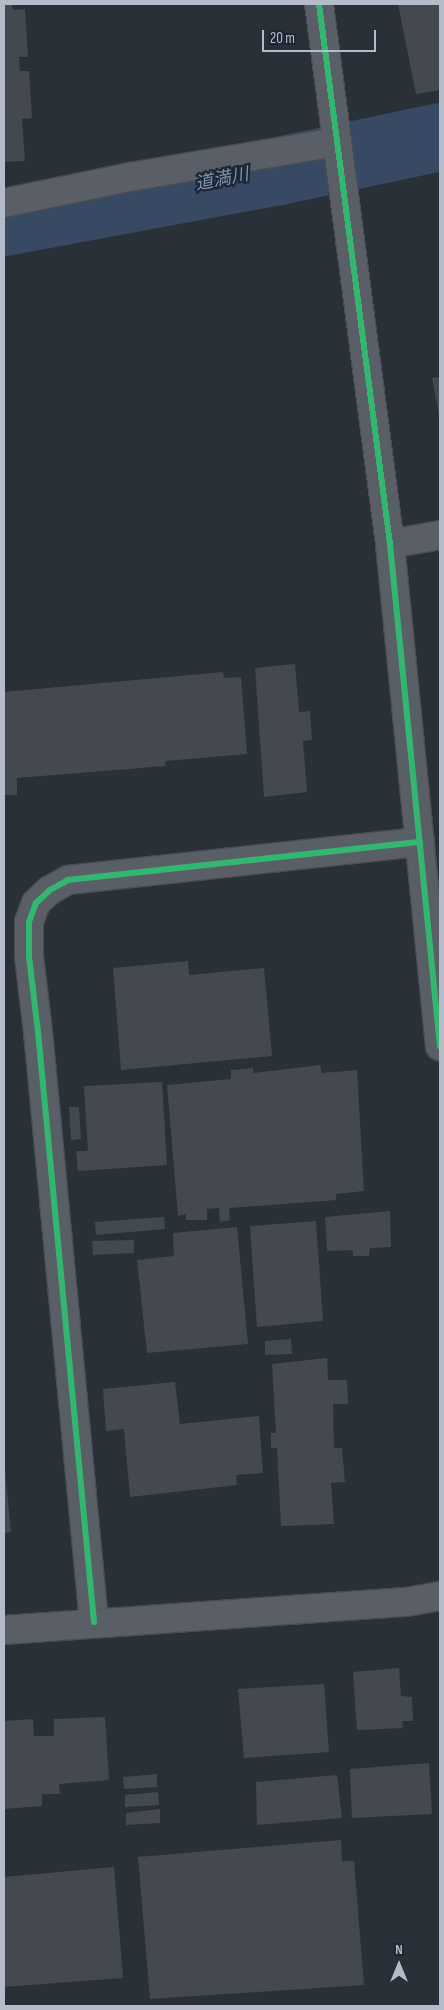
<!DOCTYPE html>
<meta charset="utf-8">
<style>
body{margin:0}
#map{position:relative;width:444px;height:2010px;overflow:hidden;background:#2a3038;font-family:"Sofia Sans Condensed","Noto Sans JP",sans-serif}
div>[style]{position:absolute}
.river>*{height:68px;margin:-34px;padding:0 34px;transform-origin:34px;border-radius:34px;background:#384963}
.building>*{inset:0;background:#444950}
.roads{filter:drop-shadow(1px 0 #484c53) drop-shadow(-1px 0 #484c53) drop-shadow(0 1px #484c53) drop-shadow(0 -1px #484c53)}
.minor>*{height:28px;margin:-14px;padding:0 14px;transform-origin:14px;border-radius:14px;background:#5a5e66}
.cycleway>*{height:6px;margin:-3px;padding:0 3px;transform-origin:3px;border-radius:3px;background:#33b770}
span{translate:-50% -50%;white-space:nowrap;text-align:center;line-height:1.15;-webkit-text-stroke:4.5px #1d2633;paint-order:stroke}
.water-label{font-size:18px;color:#7c92b1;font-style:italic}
.frame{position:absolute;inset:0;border:5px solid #b4bcc9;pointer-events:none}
.north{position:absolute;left:374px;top:1940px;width:50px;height:50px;-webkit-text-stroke:4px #1d2633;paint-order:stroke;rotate:0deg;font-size:14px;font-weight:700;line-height:20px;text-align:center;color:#b4bcc9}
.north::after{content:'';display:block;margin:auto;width:18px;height:22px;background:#b4bcc9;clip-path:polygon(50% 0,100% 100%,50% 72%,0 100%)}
.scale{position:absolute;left:262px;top:30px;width:114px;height:22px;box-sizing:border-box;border:2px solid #b4bcc9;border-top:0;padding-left:6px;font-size:15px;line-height:18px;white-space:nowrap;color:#b4bcc9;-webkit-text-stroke:4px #1d2633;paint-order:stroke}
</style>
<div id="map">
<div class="river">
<i style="left:4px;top:222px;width:280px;rotate:-10.5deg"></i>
<i style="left:279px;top:171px;width:165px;rotate:-11.9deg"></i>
</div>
<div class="building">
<i style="clip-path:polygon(4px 4px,12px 4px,13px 10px,25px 9px,28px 57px,19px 57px,20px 71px,29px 71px,32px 118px,22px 119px,25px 161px,4px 162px)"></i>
<i style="clip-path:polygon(398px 4px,440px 4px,440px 90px,416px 94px)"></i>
<i style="clip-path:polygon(440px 377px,440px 415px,439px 415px,432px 378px)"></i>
<i style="clip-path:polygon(295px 664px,299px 712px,310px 711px,312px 740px,303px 741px,307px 792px,264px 797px,255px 668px)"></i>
<i style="clip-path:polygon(223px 672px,224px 678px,241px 677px,247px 754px,166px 761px,165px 766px,17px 778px,17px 795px,4px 795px,4px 692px)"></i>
<i style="clip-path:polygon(188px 961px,189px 975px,264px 968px,272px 1056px,121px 1070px,113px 968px)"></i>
<i style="clip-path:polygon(320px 1065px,322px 1073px,357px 1070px,364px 1191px,336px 1194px,336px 1200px,229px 1208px,230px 1220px,220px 1222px,219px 1208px,207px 1209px,207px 1220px,186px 1220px,186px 1214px,178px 1216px,167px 1085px,231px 1079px,231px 1070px,253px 1068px,253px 1073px)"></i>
<i style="clip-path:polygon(162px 1082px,167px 1165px,78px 1171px,76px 1151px,88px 1151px,84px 1086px)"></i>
<i style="clip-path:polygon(69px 1107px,79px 1107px,81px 1139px,71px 1140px)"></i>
<i style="clip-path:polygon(390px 1211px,391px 1247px,370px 1248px,369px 1256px,353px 1256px,353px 1250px,327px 1251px,325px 1217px)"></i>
<i style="clip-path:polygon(164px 1217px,165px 1229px,96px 1235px,95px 1222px)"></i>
<i style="clip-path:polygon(316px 1221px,323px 1321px,257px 1327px,250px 1226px)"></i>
<i style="clip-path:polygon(237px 1227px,248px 1344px,147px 1353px,137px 1260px,174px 1256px,173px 1233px)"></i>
<i style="clip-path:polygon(134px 1240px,134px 1253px,93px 1255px,92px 1241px)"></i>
<i style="clip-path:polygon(291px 1339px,292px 1354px,265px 1355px,265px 1341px)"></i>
<i style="clip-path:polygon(327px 1358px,328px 1380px,347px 1380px,348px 1404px,333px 1404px,334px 1448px,342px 1448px,345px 1482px,331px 1483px,334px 1524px,281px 1526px,277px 1448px,271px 1448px,271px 1433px,276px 1433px,272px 1364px)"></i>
<i style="clip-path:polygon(175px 1382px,180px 1424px,259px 1416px,263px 1473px,236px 1475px,237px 1485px,130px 1497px,124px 1429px,106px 1431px,103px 1389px)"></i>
<i style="clip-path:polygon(4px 1461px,11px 1532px,4px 1533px)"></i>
<i style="clip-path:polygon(399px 1668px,401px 1696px,412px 1697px,413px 1721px,402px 1721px,403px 1728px,357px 1730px,353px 1672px)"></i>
<i style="clip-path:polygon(324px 1684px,329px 1752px,244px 1758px,238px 1689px)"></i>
<i style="clip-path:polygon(105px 1717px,109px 1780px,59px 1784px,60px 1794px,42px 1794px,42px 1806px,4px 1809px,4px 1721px,33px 1719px,34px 1736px,54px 1736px,54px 1719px)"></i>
<i style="clip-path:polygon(429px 1763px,432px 1814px,352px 1818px,350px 1769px)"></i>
<i style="clip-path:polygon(157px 1774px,157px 1787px,124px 1789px,123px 1777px)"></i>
<i style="clip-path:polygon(337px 1775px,342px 1818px,257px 1825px,256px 1782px)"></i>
<i style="clip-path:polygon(158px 1792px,159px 1805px,125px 1807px,125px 1795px)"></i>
<i style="clip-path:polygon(160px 1809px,160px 1823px,126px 1825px,126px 1813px)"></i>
<i style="clip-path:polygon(341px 1840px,342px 1861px,354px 1861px,364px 1985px,150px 1999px,138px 1857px)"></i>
<i style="clip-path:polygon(114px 1867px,123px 1978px,4px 1987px,4px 1877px)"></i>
</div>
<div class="roads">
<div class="minor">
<i style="left:319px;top:4px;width:545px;rotate:82.51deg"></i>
<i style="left:390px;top:544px;width:505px;rotate:84.32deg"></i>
<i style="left:4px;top:203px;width:129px;rotate:-11.7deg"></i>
<i style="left:130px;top:177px;width:210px;rotate:-9.6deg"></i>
<i style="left:390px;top:544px;width:51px;rotate:-10.2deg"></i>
<i style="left:94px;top:1622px;width:593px;rotate:-95.42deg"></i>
<i style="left:38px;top:1032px;width:77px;rotate:-96.8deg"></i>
<i style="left:29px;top:956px;width:34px;rotate:-90deg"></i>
<i style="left:29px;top:922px;width:20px;rotate:-70deg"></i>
<i style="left:36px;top:903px;width:19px;rotate:-43deg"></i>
<i style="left:50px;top:890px;width:21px;rotate:-29deg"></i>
<i style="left:68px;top:880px;width:354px;rotate:-6.2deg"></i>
<i style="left:4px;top:1630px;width:403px;rotate:-4deg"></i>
<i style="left:406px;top:1602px;width:35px;rotate:-10deg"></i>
</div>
</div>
<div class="cycleway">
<i style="left:319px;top:4px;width:545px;rotate:82.51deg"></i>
<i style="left:390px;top:544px;width:505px;rotate:84.32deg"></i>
<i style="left:94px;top:1622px;width:593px;rotate:-95.42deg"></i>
<i style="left:38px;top:1032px;width:77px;rotate:-96.8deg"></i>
<i style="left:29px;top:956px;width:34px;rotate:-90deg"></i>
<i style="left:29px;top:922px;width:20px;rotate:-70deg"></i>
<i style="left:36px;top:903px;width:19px;rotate:-43deg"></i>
<i style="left:50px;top:890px;width:21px;rotate:-29deg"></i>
<i style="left:68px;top:880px;width:354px;rotate:-6.2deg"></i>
</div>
<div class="water-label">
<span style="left:222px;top:180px;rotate:-11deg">道満川</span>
</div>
<div class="frame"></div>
<div class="north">N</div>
<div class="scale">20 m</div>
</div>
